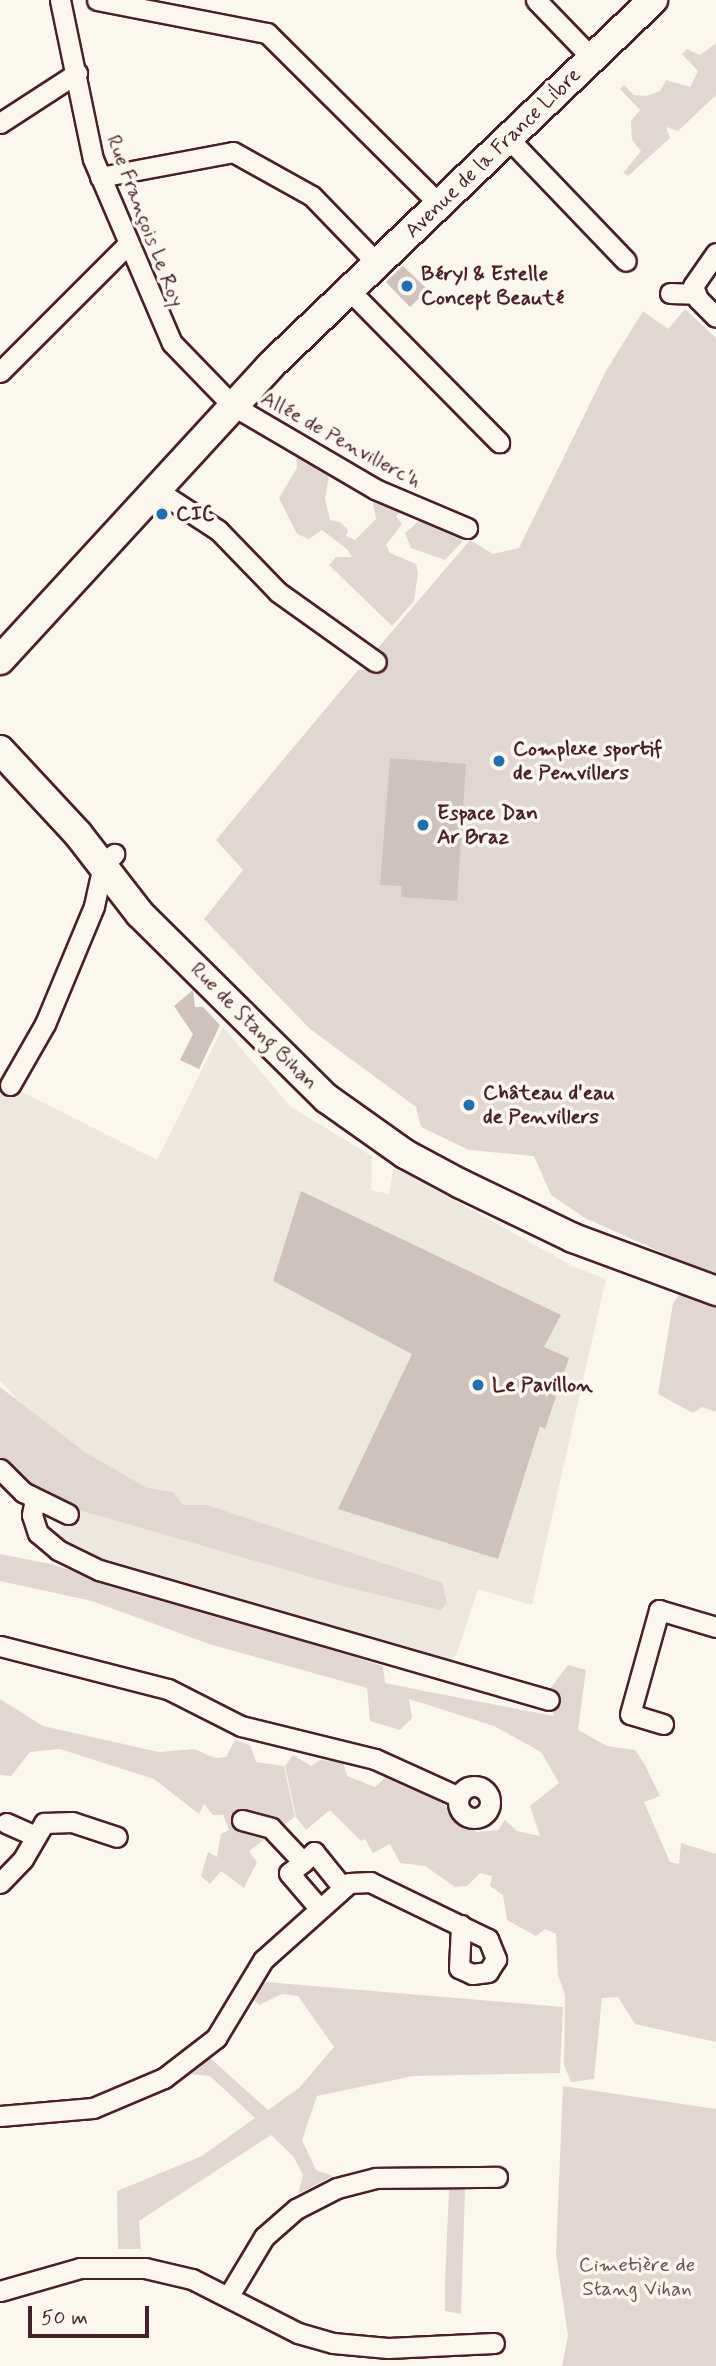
<!DOCTYPE html>
<meta charset="utf-8">
<style>
body{margin:0}
#map{position:relative;width:716px;height:2366px;overflow:hidden;background:#fbf7ec;font-family:Mynerve,sans-serif}
div>[style]{position:absolute}
.built>*{inset:0;background:#eee7de}
.green>*{inset:0;background:#e2d7d0}
.building>*{inset:0;background:#cfc2bc}
.round{border-radius:50%}
.roads{filter:drop-shadow(2px 0 #4a1f2b) drop-shadow(-2px 0 #4a1f2b) drop-shadow(0 2px #4a1f2b) drop-shadow(0 -2px #4a1f2b)}
.street>*{height:19px;margin:-9.5px;padding:0 9.5px;transform-origin:9.5px;border-radius:9.5px;background:#fbf7ec}
.street>.ring{margin:-9.5px;padding:0;box-sizing:content-box;background:none;border:19px solid #fbf7ec;border-radius:50%}
.secondary>*{height:28px;margin:-14px;padding:0 14px;transform-origin:14px;border-radius:14px;background:#fbf7ec}
.dots>*{width:19px;height:19px;translate:-50% -50%;box-sizing:border-box;border:4px solid #fbf7ec;border-radius:50%}
span{translate:-50% -50%;white-space:nowrap;text-align:center;line-height:1.15;-webkit-text-stroke:7px #fbf7ec;paint-order:stroke}
.street-label{font-size:21px;color:#4a1f2b}
.poi-label{font-size:21px;color:#4a1f2b;font-weight:700}
.left{translate:0 -50%;text-align:left}
.park-label{font-size:21px;color:#704d54}
.scale{position:absolute;left:28px;top:2306px;width:121px;height:32px;box-sizing:border-box;border:4px solid #4a1f2b;border-top:0;padding-left:9px;font-size:21px;line-height:24px;white-space:nowrap;color:#4a1f2b;-webkit-text-stroke:5px #fbf7ec;paint-order:stroke}
</style>
<div id="map">
<div class="built">
<i style="clip-path:polygon(223px 1027px,291px 1107px,372px 1156px,371px 1190px,389px 1194px,394px 1166px,572px 1266px,606px 1279px,532px 1605px,478px 1589px,457px 1653px,444px 1670px,104px 1566px,55px 1545px,68px 1509px,34px 1417px,0 1381px,0 1081px,157px 1160px)"></i>
</div>
<div class="green">
<i style="clip-path:polygon(716px 43px,716px 95px,678px 131px,666px 127px,670px 138px,628px 176px,623px 173px,641px 151px,632px 140px,631px 121px,640px 110px,620px 89px,624px 85px,634px 95px,646px 96px,660px 91px,666px 80px,690px 87px,698px 71px,682px 54px,687px 49px,700px 55px)"></i>
<i style="clip-path:polygon(685px 309px,716px 338px,716px 1288px,704px 1284px,703px 1271px,585px 1218px,551px 1195px,534px 1156px,469px 1150px,421px 1127px,416px 1107px,310px 1029px,204px 919px,243px 870px,216px 840px,358px 670px,371px 669px,382px 653px,377px 649px,470px 540px,493px 554px,519px 548px,606px 371px,643px 311px,668px 329px)"></i>
<i style="clip-path:polygon(296px 455px,329px 475px,325px 499px,330px 520px,340px 522px,348px 530px,346px 536px,355px 540px,376px 519px,372px 499px,401px 511px,396px 516px,402px 524px,386px 545px,390px 553px,416px 564px,418px 573px,414px 601px,392px 626px,329px 565px,336px 557px,352px 557px,348px 550px,322px 530px,309px 539px,297px 534px,279px 498px,297px 468px)"></i>
<i style="clip-path:polygon(425px 516px,460px 536px,462px 542px,445px 560px,411px 548px,405px 533px)"></i>
<i style="clip-path:polygon(681px 1292px,716px 1297px,716px 1412px,702px 1407px,693px 1413px,658px 1394px,673px 1303px)"></i>
<i style="clip-path:polygon(0 1387px,86px 1453px,147px 1488px,173px 1492px,183px 1505px,207px 1505px,434px 1580px,442px 1583px,447px 1604px,440px 1610px,342px 1586px,48px 1501px,0 1464px)"></i>
<i style="clip-path:polygon(0 1554px,51px 1564px,383px 1666px,385px 1683px,424px 1691px,554px 1716px,546px 1694px,568px 1665px,586px 1670px,578px 1730px,607px 1746px,635px 1750px,644px 1763px,660px 1796px,644px 1802px,670px 1862px,679px 1864px,681px 1843px,716px 1854px,716px 2042px,635px 2024px,618px 1997px,602px 1998px,594px 2079px,571px 2082px,564px 2065px,565px 1995px,558px 1975px,556px 1934px,545px 1929px,536px 1936px,507px 1920px,503px 1895px,490px 1886px,492px 1876px,480px 1873px,467px 1886px,455px 1887px,425px 1866px,400px 1863px,390px 1844px,373px 1853px,365px 1839px,361px 1841px,330px 1810px,306px 1830px,296px 1817px,285px 1766px,293px 1755px,311px 1766px,320px 1760px,343px 1762px,347px 1776px,375px 1787px,387px 1776px,421px 1786px,477px 1832px,498px 1830px,505px 1820px,517px 1831px,540px 1836px,530px 1806px,559px 1783px,541px 1752px,494px 1726px,409px 1699px,412px 1718px,400px 1730px,370px 1721px,367px 1688px,209px 1644px,92px 1601px,0 1581px)"></i>
<i style="clip-path:polygon(0 1699px,43px 1726px,159px 1752px,194px 1749px,215px 1758px,226px 1757px,235px 1740px,250px 1745px,256px 1762px,284px 1766px,295px 1817px,249px 1851px,257px 1862px,244px 1888px,221px 1871px,210px 1884px,201px 1876px,208px 1852px,217px 1857px,221px 1834px,229px 1830px,223px 1815px,213px 1815px,204px 1804px,199px 1814px,154px 1779px,60px 1749px,30px 1752px,11px 1776px,0 1775px)"></i>
<i style="clip-path:polygon(266px 1982px,563px 2007px,560px 2073px,413px 2076px,317px 2096px,302px 2140px,316px 2170px,333px 2176px,298px 2194px,303px 2175px,293px 2156px,271px 2135px,139px 2221px,141px 2249px,118px 2249px,117px 2191px,202px 2156px,255px 2118px,210px 2076px,190px 2074px,210px 2058px,268px 2110px,299px 2088px,334px 2047px,298px 1996px,282px 1994px,259px 2005px,251px 1997px,253px 1987px)"></i>
<i style="clip-path:polygon(563px 2086px,716px 2109px,716px 2366px,562px 2366px,568px 2336px,556px 2254px)"></i>
<i style="clip-path:polygon(465px 2188px,461px 2314px,445px 2311px,445px 2283px,449px 2189px)"></i>
</div>
<div class="building">
<i style="clip-path:polygon(403px 266px,428px 290px,410px 307px,386px 282px)"></i>
<i style="clip-path:polygon(390px 758px,466px 764px,457px 901px,401px 897px,402px 886px,380px 885px)"></i>
<i style="clip-path:polygon(193px 990px,195px 1007px,203px 1007px,220px 1025px,199px 1069px,180px 1060px,193px 1034px,174px 1006px)"></i>
<i class="round" style="left:461px;top:1097px;width:16px;height:16px"></i>
<i style="clip-path:polygon(301px 1191px,561px 1315px,544px 1347px,569px 1358px,545px 1429px,540px 1426px,498px 1559px,338px 1509px,412px 1354px,273px 1281px)"></i>
</div>
<div class="roads">
<div class="street">
<i style="left:60px;top:0;width:162px;rotate:78.3deg"></i>
<i style="left:93px;top:159px;width:200px;rotate:66.8deg"></i>
<i style="left:172px;top:343px;width:86px;rotate:45.9deg"></i>
<i style="left:232px;top:405px;width:166px;rotate:30.4deg"></i>
<i style="left:375px;top:489px;width:100px;rotate:23deg"></i>
<i style="left:97px;top:0;width:173px;rotate:11deg"></i>
<i style="left:267px;top:33px;width:243px;rotate:44.8deg"></i>
<i style="left:536px;top:0;width:81px;rotate:46deg"></i>
<i style="left:0;top:123px;width:92px;rotate:-33deg"></i>
<i style="left:508px;top:138px;width:170px;rotate:46.2deg"></i>
<i style="left:100px;top:177px;width:135px;rotate:-10.6deg"></i>
<i style="left:233px;top:152px;width:90px;rotate:29.1deg"></i>
<i style="left:312px;top:196px;width:93px;rotate:45.9deg"></i>
<i style="left:716px;top:253px;width:40px;rotate:124.9deg"></i>
<i style="left:693px;top:286px;width:14px;rotate:69deg"></i>
<i style="left:698px;top:299px;width:25px;rotate:45deg"></i>
<i style="left:349px;top:290px;width:214px;rotate:45.4deg"></i>
<i style="left:670px;top:293px;width:25px;rotate:2deg"></i>
<i style="left:0;top:372px;width:181px;rotate:-45deg"></i>
<i style="left:155px;top:489px;width:75px;rotate:33.1deg"></i>
<i style="left:218px;top:530px;width:86px;rotate:45.9deg"></i>
<i style="left:278px;top:592px;width:120px;rotate:35.5deg"></i>
<i style="left:10px;top:1085px;width:70px;rotate:-60.2deg"></i>
<i style="left:45px;top:1024px;width:128px;rotate:-67.4deg"></i>
<i style="left:94px;top:906px;width:42px;rotate:-77.6deg"></i>
<i style="left:103px;top:865px;width:16px;rotate:-45deg"></i>
<i style="left:0;top:1469px;width:33px;rotate:45deg"></i>
<i style="left:23px;top:1492px;width:50px;rotate:26.1deg"></i>
<i style="left:35px;top:1499px;width:16px;rotate:101deg"></i>
<i style="left:32px;top:1515px;width:19px;rotate:72deg"></i>
<i style="left:38px;top:1533px;width:26px;rotate:40deg"></i>
<i style="left:58px;top:1550px;width:46px;rotate:26deg"></i>
<i style="left:99px;top:1570px;width:468px;rotate:16.1deg"></i>
<i style="left:0;top:1646px;width:173px;rotate:14.4deg"></i>
<i style="left:168px;top:1689px;width:82px;rotate:26.9deg"></i>
<i style="left:241px;top:1726px;width:138px;rotate:13.8deg"></i>
<i style="left:375px;top:1759px;width:92px;rotate:24.3deg"></i>
<i style="left:663px;top:1724px;width:34px;rotate:-163deg"></i>
<i style="left:630px;top:1714px;width:108px;rotate:-74.4deg"></i>
<i style="left:659px;top:1610px;width:59px;rotate:16.6deg"></i>
<i class="ring" style="left:458px;top:1786px;width:13px;height:13px"></i>
<i style="left:242px;top:1820px;width:30px;rotate:15deg"></i>
<i style="left:271px;top:1828px;width:47px;rotate:46.7deg"></i>
<i style="left:6px;top:1823px;width:32px;rotate:24deg"></i>
<i style="left:0;top:1883px;width:33px;rotate:-46deg"></i>
<i style="left:23px;top:1859px;width:42px;rotate:-59.7deg"></i>
<i style="left:44px;top:1823px;width:28px;rotate:-2deg"></i>
<i style="left:72px;top:1822px;width:47px;rotate:18.4deg"></i>
<i style="left:319px;top:1908px;width:46px;rotate:-130.6deg"></i>
<i style="left:289px;top:1873px;width:18px;rotate:-38deg"></i>
<i style="left:303px;top:1862px;width:15px;rotate:-42deg"></i>
<i style="left:314px;top:1852px;width:46px;rotate:51.1deg"></i>
<i style="left:0;top:2116px;width:93px;rotate:-4.9deg"></i>
<i style="left:93px;top:2108px;width:77px;rotate:-22.9deg"></i>
<i style="left:164px;top:2078px;width:66px;rotate:-37.6deg"></i>
<i style="left:216px;top:2038px;width:91px;rotate:-58.9deg"></i>
<i style="left:263px;top:1960px;width:115px;rotate:-41.8deg"></i>
<i style="left:349px;top:1883px;width:21px;rotate:-3deg"></i>
<i style="left:370px;top:1882px;width:131px;rotate:25.8deg"></i>
<i style="left:488px;top:1939px;width:22px;rotate:68deg"></i>
<i style="left:496px;top:1959px;width:15px;rotate:122deg"></i>
<i style="left:488px;top:1972px;width:16px;rotate:173deg"></i>
<i style="left:472px;top:1974px;width:14px;rotate:-155deg"></i>
<i style="left:459px;top:1968px;width:43px;rotate:-87.3deg"></i>
<i style="left:0;top:2291px;width:83px;rotate:-16deg"></i>
<i style="left:80px;top:2268px;width:65px"></i>
<i style="left:145px;top:2268px;width:48px;rotate:13.2deg"></i>
<i style="left:192px;top:2279px;width:119px;rotate:27deg"></i>
<i style="left:298px;top:2333px;width:36px;rotate:16deg"></i>
<i style="left:333px;top:2343px;width:55px;rotate:5.2deg"></i>
<i style="left:388px;top:2348px;width:106px;rotate:-2.7deg"></i>
<i style="left:228px;top:2297px;width:70px;rotate:-59deg"></i>
<i style="left:264px;top:2237px;width:43px;rotate:-41.2deg"></i>
<i style="left:296px;top:2209px;width:46px;rotate:-27.1deg"></i>
<i style="left:337px;top:2188px;width:40px;rotate:-14.4deg"></i>
<i style="left:376px;top:2178px;width:121px;rotate:-0.5deg"></i>
</div>
<div class="secondary">
<i style="left:0;top:660px;width:399px;rotate:-47.4deg"></i>
<i style="left:270px;top:366px;width:530px;rotate:-43.7deg"></i>
<i style="left:0;top:750px;width:115px;rotate:47.1deg"></i>
<i style="left:78px;top:834px;width:101px;rotate:52.2deg"></i>
<i style="left:140px;top:914px;width:262px;rotate:44.7deg"></i>
<i style="left:326px;top:1098px;width:97px;rotate:35.3deg"></i>
<i style="left:405px;top:1154px;width:64px;rotate:28.2deg"></i>
<i style="left:461px;top:1184px;width:124px;rotate:25.7deg"></i>
<i style="left:573px;top:1238px;width:153px;rotate:20.3deg"></i>
</div>
</div>
<div class="dots">
<i style="left:407px;top:286px;background:#1f6fb2"></i>
<i style="left:162px;top:514px;background:#1f6fb2"></i>
<i style="left:499px;top:761px;background:#1f6fb2"></i>
<i style="left:423px;top:825px;background:#1f6fb2"></i>
<i style="left:469px;top:1105px;background:#1f6fb2"></i>
<i style="left:478px;top:1385px;background:#1f6fb2"></i>
</div>
<div class="street-label">
<span style="left:493px;top:153px;rotate:-44deg">Avenue de la France Libre</span>
<span style="left:145px;top:221px;rotate:69deg">Rue François Le Roy</span>
<span style="left:341px;top:440px;rotate:29deg">Allée de Penvillerc'h</span>
<span style="left:254px;top:1026px;rotate:45deg">Rue de Stang Bihan</span>
</div>
<div class="poi-label">
<span class="left" style="left:421px;top:286px">Béryl &amp; Estelle<br>Concept Beauté</span>
<span class="left" style="left:176px;top:514px">CIC</span>
<span class="left" style="left:513px;top:761px">Complexe sportif<br>de Penvillers</span>
<span class="left" style="left:437px;top:825px">Espace Dan<br>Ar Braz</span>
<span class="left" style="left:483px;top:1105px">Château d'eau<br>de Penvillers</span>
<span class="left" style="left:492px;top:1385px">Le Pavillon</span>
</div>
<div class="park-label">
<span style="left:637px;top:2277px">Cimetière de<br>Stang Vihan</span>
</div>
<div class="scale">50 m</div>
</div>
